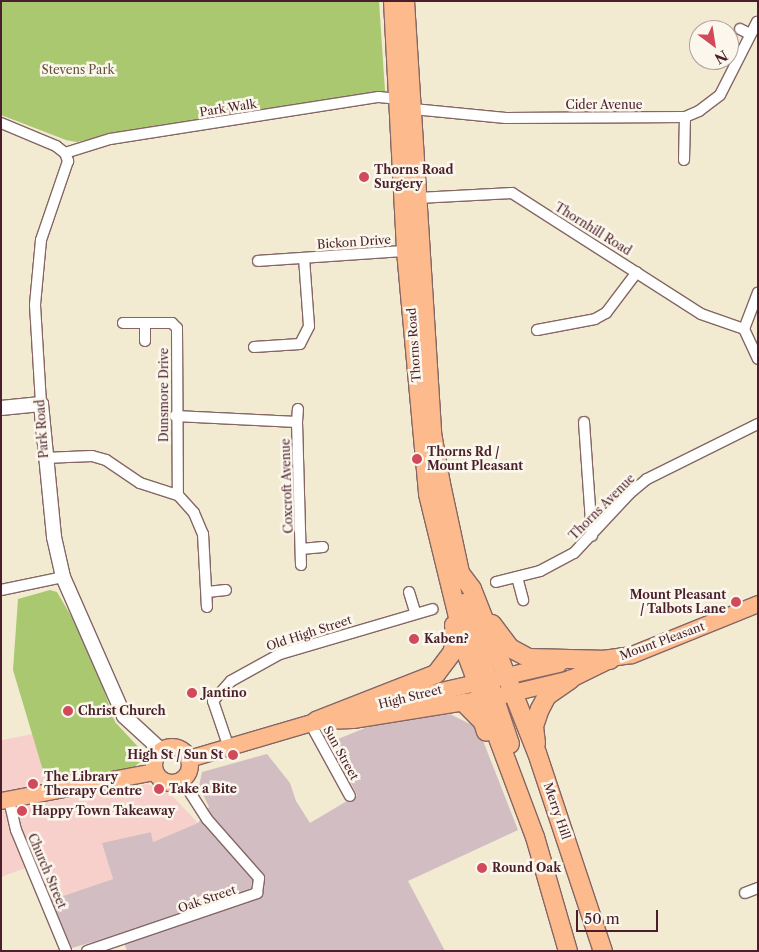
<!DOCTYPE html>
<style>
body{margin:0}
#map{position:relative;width:759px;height:952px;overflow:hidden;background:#f2ead1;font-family:"Libre Caslon Text",serif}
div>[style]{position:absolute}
.built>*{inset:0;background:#f7d0cb}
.industrial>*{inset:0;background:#d2bec2}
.green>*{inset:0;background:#a9c870}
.roads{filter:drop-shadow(1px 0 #856665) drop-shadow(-1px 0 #856665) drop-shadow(0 1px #856665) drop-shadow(0 -1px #856665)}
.minor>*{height:10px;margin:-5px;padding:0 5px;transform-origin:5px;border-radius:5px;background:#fff}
.tertiary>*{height:14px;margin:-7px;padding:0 7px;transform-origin:7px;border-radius:7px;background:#fff}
.primary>*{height:16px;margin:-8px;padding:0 8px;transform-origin:8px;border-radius:8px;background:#fcba8d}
.primary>.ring{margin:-8px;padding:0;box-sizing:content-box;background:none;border:16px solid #fcba8d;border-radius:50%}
.trunk>*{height:18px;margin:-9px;padding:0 9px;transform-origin:9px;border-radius:9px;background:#fcba8d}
.dots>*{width:14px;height:14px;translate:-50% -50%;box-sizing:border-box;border:2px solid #fbf7ec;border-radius:50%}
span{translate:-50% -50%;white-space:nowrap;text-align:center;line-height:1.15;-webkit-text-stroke:5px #fbf7ec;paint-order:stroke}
.park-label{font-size:12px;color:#665240}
.street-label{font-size:12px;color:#4a1f2b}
.poi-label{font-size:12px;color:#4a1f2b;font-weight:700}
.left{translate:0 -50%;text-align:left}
.right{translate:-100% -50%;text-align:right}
.frame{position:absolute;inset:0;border:2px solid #4a1f2b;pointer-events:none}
.north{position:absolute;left:689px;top:20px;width:50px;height:50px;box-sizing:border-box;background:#fbf7ec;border:1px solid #b4a19f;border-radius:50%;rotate:149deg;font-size:14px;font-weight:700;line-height:20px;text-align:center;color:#4a1f2b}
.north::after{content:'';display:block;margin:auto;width:18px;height:22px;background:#d1495b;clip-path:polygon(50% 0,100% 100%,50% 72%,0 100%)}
.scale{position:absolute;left:576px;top:910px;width:82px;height:22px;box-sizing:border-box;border:2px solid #4a1f2b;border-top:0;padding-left:6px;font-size:15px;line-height:18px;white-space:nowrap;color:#4a1f2b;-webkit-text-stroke:4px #fbf7ec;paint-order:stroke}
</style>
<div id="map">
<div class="built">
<i style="clip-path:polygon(33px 734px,47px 784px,1px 793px,2px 740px)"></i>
<i style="clip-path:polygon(147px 784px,165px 788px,198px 823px,153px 842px,151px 832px,103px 843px,113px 879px,51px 900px,19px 830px,14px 808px)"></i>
<i style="clip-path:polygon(7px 810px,28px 867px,1px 877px,1px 811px)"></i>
</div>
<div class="industrial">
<i style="clip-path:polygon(450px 714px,478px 728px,518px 830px,408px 881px,445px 951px,127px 951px,121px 934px,72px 948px,51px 900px,113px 879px,102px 843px,151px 832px,153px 842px,198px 823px,209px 807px,199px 786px,202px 772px,267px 754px,290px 783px,296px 801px,310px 823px,357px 795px,332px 746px,338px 739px,375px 724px)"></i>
</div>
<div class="green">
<i style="clip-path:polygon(1px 1px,379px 1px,385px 91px,113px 134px,77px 142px,66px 140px,1px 115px)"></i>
<i style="clip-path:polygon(50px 590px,57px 592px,88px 645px,115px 722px,142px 751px,140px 762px,134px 767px,47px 784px,13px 670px,18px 599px)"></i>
</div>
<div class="roads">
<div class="minor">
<i style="left:740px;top:29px;width:11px;rotate:27deg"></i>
<i style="left:413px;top:109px;width:93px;rotate:5.5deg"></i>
<i style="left:506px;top:118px;width:179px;rotate:-0.3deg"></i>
<i style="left:685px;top:117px;width:15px;rotate:-23deg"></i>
<i style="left:699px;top:111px;width:26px;rotate:-37deg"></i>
<i style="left:720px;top:95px;width:82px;rotate:-63.1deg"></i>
<i style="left:1px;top:123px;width:60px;rotate:22.7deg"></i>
<i style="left:56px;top:146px;width:11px;rotate:38deg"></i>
<i style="left:65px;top:153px;width:9px;rotate:69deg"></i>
<i style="left:68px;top:161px;width:83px;rotate:108.9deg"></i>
<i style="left:41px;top:240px;width:65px;rotate:95.3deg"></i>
<i style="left:35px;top:305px;width:99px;rotate:86.5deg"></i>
<i style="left:65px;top:153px;width:47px;rotate:-17.3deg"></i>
<i style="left:110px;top:139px;width:272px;rotate:-8.9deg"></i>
<i style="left:379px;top:97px;width:18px;rotate:6deg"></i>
<i style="left:684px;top:160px;width:43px;rotate:-88.7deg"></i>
<i style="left:418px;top:198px;width:94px;rotate:-3deg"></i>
<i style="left:512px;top:193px;width:224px;rotate:32.6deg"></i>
<i style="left:701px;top:314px;width:46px;rotate:19.2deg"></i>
<i style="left:258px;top:261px;width:148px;rotate:-3.9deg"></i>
<i style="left:123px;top:323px;width:49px"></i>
<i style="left:172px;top:323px;width:7px;rotate:45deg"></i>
<i style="left:177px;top:328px;width:167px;rotate:89.7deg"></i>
<i style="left:145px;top:323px;width:18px;rotate:90deg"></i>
<i style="left:744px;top:329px;width:39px;rotate:-69deg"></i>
<i style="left:744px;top:329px;width:33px;rotate:65deg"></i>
<i style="left:537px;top:330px;width:59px;rotate:-10.7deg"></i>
<i style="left:595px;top:319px;width:13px;rotate:-29deg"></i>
<i style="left:606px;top:313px;width:51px;rotate:-52.9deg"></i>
<i style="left:254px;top:347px;width:46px;rotate:-3.7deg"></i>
<i style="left:300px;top:344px;width:20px;rotate:-63deg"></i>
<i style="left:309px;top:326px;width:68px;rotate:-94.2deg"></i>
<i style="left:175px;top:416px;width:122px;rotate:2.8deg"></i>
<i style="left:297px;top:422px;width:143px;rotate:88.4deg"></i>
<i style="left:297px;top:422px;width:13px;rotate:-86deg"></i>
<i style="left:584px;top:422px;width:114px;rotate:86deg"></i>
<i style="left:44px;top:458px;width:48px;rotate:-2.4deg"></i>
<i style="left:92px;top:456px;width:15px;rotate:16deg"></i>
<i style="left:106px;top:460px;width:41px;rotate:34.1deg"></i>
<i style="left:140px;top:483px;width:40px;rotate:18deg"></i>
<i style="left:178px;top:495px;width:24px;rotate:48deg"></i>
<i style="left:194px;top:513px;width:23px;rotate:67deg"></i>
<i style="left:203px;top:534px;width:73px;rotate:86.9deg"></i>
<i style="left:301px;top:549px;width:22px;rotate:-5deg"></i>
<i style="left:517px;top:577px;width:24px;rotate:75deg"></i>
<i style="left:496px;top:582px;width:45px;rotate:-14deg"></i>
<i style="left:540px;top:571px;width:38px;rotate:-28deg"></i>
<i style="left:574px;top:553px;width:81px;rotate:-47deg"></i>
<i style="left:629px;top:494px;width:23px;rotate:-40deg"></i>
<i style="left:647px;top:479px;width:124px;rotate:-26.4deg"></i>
<i style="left:1px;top:590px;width:63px;rotate:-11.8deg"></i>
<i style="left:207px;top:592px;width:19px;rotate:-6deg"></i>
<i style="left:409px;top:592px;width:21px;rotate:73deg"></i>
<i style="left:310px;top:723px;width:83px;rotate:61.3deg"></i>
<i style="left:229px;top:748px;width:50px;rotate:-108.8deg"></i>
<i style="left:213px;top:701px;width:27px;rotate:-48deg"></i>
<i style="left:231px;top:681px;width:56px;rotate:-28.9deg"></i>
<i style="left:280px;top:654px;width:159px;rotate:-16.4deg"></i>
<i style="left:9px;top:800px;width:31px;rotate:77deg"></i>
<i style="left:16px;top:830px;width:131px;rotate:67.5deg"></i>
<i style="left:745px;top:893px;width:14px;rotate:-21deg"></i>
<i style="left:87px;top:951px;width:180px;rotate:-18.8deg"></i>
<i style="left:257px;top:893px;width:15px;rotate:-82deg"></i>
<i style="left:259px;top:878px;width:79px;rotate:-131.4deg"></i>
<i style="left:207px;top:819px;width:46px;rotate:-122.7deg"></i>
</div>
<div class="tertiary">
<i style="left:1px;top:408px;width:40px;rotate:-5.7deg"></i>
<i style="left:41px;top:404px;width:134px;rotate:84.4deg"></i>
<i style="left:54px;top:537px;width:41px;rotate:77.3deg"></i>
<i style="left:63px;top:577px;width:152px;rotate:66.3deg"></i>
<i style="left:124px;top:716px;width:50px;rotate:42.6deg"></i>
</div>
<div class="primary">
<i style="left:596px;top:660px;width:36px;rotate:-8deg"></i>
<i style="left:632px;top:655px;width:136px;rotate:-22deg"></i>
<i style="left:367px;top:708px;width:197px;rotate:-12.9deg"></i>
<i style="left:321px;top:721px;width:32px;rotate:-2deg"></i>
<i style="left:353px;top:720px;width:145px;rotate:-9.1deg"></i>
<i style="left:496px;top:697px;width:77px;rotate:-13.5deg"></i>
<i style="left:571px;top:679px;width:43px;rotate:-26deg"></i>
<i class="ring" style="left:154px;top:747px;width:20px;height:20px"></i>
<i style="left:189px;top:759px;width:145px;rotate:-16.4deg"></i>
<i style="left:1px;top:801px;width:157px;rotate:-10.7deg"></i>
</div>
<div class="trunk">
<i style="left:393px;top:1px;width:250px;rotate:87deg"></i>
<i style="left:406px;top:251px;width:244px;rotate:84.8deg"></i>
<i style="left:428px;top:494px;width:169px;rotate:76.3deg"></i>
<i style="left:468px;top:658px;width:191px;rotate:69.5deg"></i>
<i style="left:535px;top:837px;width:119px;rotate:73.9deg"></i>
<i style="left:405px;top:1px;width:433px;rotate:86.4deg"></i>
<i style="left:432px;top:433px;width:52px;rotate:80deg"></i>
<i style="left:441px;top:484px;width:91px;rotate:77.9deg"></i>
<i style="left:460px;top:573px;width:20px;rotate:53deg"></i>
<i style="left:472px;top:589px;width:176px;rotate:68.4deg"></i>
<i style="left:537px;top:753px;width:209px;rotate:71.6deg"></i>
<i style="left:467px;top:602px;width:51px;rotate:76.5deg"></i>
<i style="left:479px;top:652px;width:97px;rotate:71.4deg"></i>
<i style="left:492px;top:624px;width:30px;rotate:53deg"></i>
<i style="left:510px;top:648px;width:21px;rotate:28deg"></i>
<i style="left:529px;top:658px;width:81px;rotate:1.4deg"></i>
<i style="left:464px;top:703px;width:27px;rotate:45deg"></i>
<i style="left:483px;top:722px;width:10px;rotate:73deg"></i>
<i style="left:316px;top:721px;width:129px;rotate:-21.4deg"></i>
<i style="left:436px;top:674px;width:26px;rotate:-53deg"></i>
<i style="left:452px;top:653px;width:16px;rotate:-75deg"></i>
<i style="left:456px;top:638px;width:13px;rotate:-99deg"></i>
<i style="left:536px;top:743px;width:17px;rotate:-97deg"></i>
<i style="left:534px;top:726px;width:18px;rotate:-71deg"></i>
<i style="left:540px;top:709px;width:15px;rotate:-62deg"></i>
<i style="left:547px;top:696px;width:29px;rotate:-35deg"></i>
</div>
</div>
<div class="dots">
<i style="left:364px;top:177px;background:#d1495b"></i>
<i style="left:417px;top:459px;background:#d1495b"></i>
<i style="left:736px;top:602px;background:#d1495b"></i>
<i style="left:414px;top:639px;background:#d1495b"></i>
<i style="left:192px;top:693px;background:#d1495b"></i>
<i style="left:68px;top:711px;background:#d1495b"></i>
<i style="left:233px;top:755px;background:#d1495b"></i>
<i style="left:33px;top:784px;background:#d1495b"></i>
<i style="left:159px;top:789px;background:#d1495b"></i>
<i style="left:22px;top:811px;background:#d1495b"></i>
<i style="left:482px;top:868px;background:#d1495b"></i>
</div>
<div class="park-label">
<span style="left:78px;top:70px">Stevens Park</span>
</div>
<div class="street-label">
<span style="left:604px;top:105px">Cider Avenue</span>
<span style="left:228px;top:108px;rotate:-9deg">Park Walk</span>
<span style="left:593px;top:229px;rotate:32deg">Thornhill Road</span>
<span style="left:354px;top:242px;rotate:-4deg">Bickon Drive</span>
<span style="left:414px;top:345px;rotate:-94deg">Thorns Road</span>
<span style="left:164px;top:395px;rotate:-90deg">Dunsmore Drive</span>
<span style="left:42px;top:429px;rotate:-94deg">Park Road</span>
<span style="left:287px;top:486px;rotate:-92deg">Coxcroft Avenue</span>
<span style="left:602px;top:507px;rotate:-45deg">Thorns Avenue</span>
<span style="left:309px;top:633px;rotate:-18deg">Old High Street</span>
<span style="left:662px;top:641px;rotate:-20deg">Mount Pleasant</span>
<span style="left:410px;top:697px;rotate:-14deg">High Street</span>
<span style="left:341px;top:753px;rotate:61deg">Sun Street</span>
<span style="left:557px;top:811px;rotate:71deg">Merry Hill</span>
<span style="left:47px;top:871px;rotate:67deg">Church Street</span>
<span style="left:207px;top:899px;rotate:-19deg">Oak Street</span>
</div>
<div class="poi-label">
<span class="left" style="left:374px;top:177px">Thorns Road<br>Surgery</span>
<span class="left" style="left:427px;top:459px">Thorns Rd /<br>Mount Pleasant</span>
<span class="right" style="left:726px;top:602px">Mount Pleasant<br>/ Talbots Lane</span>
<span class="left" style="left:424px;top:639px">Kaben?</span>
<span class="left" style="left:202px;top:693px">Jantino</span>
<span class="left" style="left:78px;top:711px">Christ Church</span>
<span class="right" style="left:223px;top:755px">High St / Sun St</span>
<span class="left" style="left:44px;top:784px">The Library<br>Therapy Centre</span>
<span class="left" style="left:169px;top:789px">Take a Bite</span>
<span class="left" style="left:32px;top:811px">Happy Town Takeaway</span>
<span class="left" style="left:492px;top:868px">Round Oak</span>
</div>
<div class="frame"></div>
<div class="north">N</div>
<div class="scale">50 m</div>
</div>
